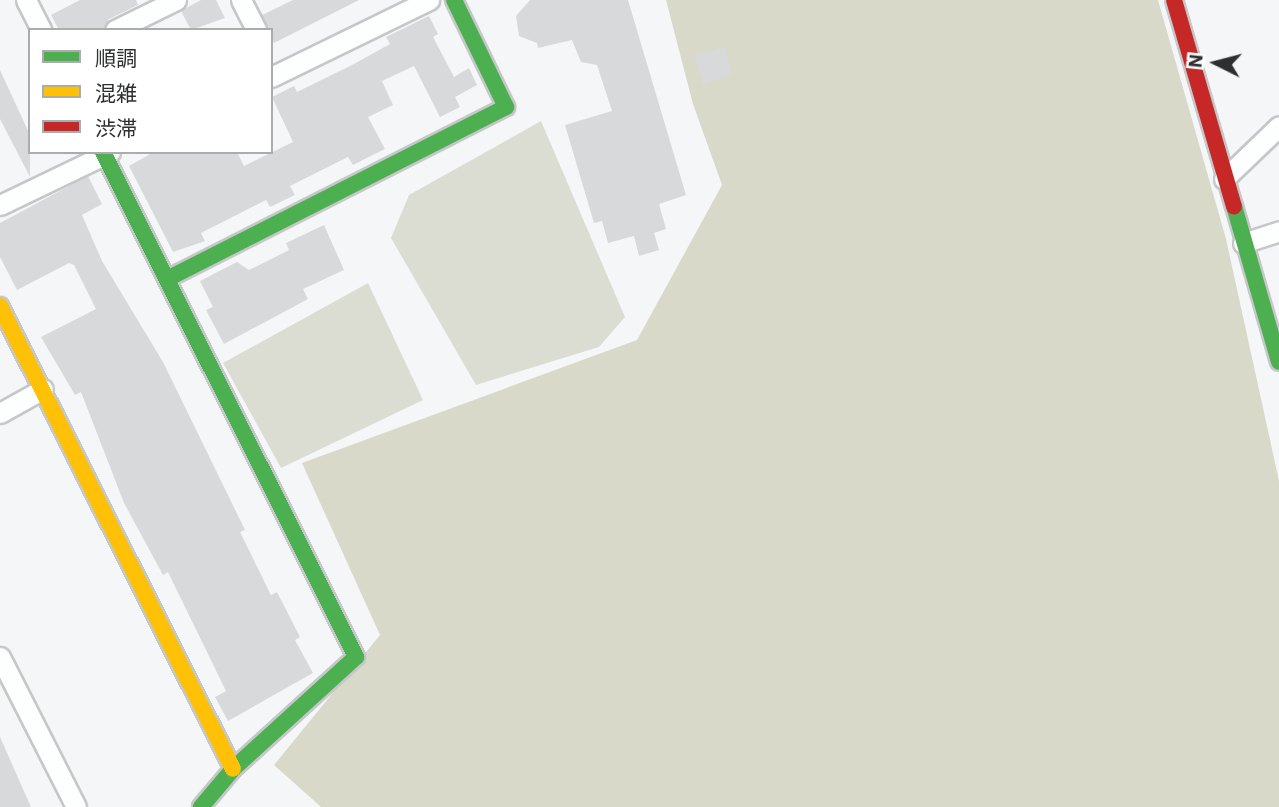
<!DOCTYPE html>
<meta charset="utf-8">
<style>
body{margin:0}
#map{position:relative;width:1279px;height:807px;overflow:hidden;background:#f4f6f8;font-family:"IBM Plex Sans","Noto Sans JP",sans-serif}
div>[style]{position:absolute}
.green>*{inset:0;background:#dcddd2}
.forest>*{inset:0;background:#d9d9c9}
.building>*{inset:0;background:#d8d9db}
.roads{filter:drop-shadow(2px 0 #c6c7c9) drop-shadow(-2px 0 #c6c7c9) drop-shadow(0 2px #c6c7c9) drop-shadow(0 -2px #c6c7c9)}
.street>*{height:19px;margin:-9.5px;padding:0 9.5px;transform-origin:9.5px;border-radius:9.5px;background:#fdfefe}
.fast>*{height:16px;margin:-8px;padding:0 8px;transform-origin:8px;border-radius:8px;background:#4caf50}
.slow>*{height:16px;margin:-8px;padding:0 8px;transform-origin:8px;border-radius:8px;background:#ffc107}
.jam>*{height:16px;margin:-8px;padding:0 8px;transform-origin:8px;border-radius:8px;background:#c62828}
span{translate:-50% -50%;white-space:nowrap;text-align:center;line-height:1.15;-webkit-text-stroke:6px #fff;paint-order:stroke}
.legend{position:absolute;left:28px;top:28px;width:245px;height:126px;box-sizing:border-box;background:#fff;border:2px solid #abacac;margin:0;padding:9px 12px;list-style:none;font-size:21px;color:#2e2f30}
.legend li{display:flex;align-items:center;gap:14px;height:35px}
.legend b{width:35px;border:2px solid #abacac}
.north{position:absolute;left:1181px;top:28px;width:70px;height:70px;-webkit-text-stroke:5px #fff;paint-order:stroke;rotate:276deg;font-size:19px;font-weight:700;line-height:28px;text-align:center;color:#2e2f30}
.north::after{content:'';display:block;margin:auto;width:24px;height:32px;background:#2e2f30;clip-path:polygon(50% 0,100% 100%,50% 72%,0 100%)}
</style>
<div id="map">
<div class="green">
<i style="clip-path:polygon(541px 121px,625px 317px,599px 347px,476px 385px,391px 238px,409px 195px)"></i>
<i style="clip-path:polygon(368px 283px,423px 400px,281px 468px,223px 363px)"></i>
</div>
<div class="forest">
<i style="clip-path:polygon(666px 0,1158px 0,1226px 239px,1279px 481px,1279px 807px,321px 807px,274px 765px,380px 635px,302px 463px,637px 340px,722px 185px,693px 104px)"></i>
</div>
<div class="building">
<i style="clip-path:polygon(80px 0,136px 0,138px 5px,109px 19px,103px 30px,59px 30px,51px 15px)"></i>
<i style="clip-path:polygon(201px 0,216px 0,225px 18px,191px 30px,181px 11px)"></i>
<i style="clip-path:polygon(293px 0,359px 0,274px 43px,262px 15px)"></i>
<i style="clip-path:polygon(530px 0,628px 0,686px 195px,659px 204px,666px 229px,654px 233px,659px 250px,639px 256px,634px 236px,608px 243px,602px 221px,594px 223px,565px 125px,612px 111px,597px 65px,581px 62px,572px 40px,538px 48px,537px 43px,519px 36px,516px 16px)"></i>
<i style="clip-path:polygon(429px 16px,438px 34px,433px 37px,454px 77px,469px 68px,477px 85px,455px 97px,460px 107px,440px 117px,414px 66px,382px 81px,393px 105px,368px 117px,385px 149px,353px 165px,348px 157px,290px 186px,295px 195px,270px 207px,266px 200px,201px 233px,205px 241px,173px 252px,129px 166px,154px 152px,237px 152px,244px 166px,293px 142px,272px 97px,294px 86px,297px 92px,354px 64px,390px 44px,386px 37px)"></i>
<i style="clip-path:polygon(725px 47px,732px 76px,703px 84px,695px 55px)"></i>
<i style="clip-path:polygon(0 70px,30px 135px,30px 177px,0 119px)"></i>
<i style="clip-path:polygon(88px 176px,102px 204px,82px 215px,102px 261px,163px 362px,245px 530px,240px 532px,271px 595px,277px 592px,300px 637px,295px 640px,313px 673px,228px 721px,215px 697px,226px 691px,168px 572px,163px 575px,124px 503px,81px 392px,75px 395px,41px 337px,96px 309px,74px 265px,69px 263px,17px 290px,0 257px,0 223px)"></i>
<i style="clip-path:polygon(324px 225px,344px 270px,303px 289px,308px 299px,224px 344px,206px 310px,213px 307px,200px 281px,237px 262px,249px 270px,289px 250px,286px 243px)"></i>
<i style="clip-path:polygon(0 737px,31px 807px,0 807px)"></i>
</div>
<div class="roads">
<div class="street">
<i style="left:26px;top:0;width:34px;rotate:63deg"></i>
<i style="left:241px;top:0;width:34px;rotate:63deg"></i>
<i style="left:115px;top:30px;width:68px;rotate:-26.2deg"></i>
<i style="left:271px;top:77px;width:176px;rotate:-26deg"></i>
<i style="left:1224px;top:179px;width:76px;rotate:-43.9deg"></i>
<i style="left:0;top:205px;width:122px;rotate:-25.7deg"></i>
<i style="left:1243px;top:243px;width:38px;rotate:-18deg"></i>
<i style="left:0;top:413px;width:49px;rotate:-29.2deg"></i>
<i style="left:0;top:657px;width:168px;rotate:63.1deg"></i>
</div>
<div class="fast">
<i style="left:103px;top:152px;width:565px;rotate:63.39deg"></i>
<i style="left:356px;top:657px;width:166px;rotate:137.7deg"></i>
<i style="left:233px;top:769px;width:50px;rotate:130.1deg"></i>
<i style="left:1234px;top:206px;width:162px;rotate:73.9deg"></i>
<i style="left:169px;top:278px;width:378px;rotate:-26.9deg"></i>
<i style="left:506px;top:107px;width:119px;rotate:-115.9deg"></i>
</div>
<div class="slow">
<i style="left:0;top:306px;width:518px;rotate:63.29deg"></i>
</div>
<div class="jam">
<i style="left:1174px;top:0;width:215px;rotate:73.8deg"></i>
</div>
</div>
<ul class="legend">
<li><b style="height:9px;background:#4caf50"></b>順調</li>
<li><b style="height:9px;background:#ffc107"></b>混雑</li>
<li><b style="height:9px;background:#c62828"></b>渋滞</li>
</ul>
<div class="north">N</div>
</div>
